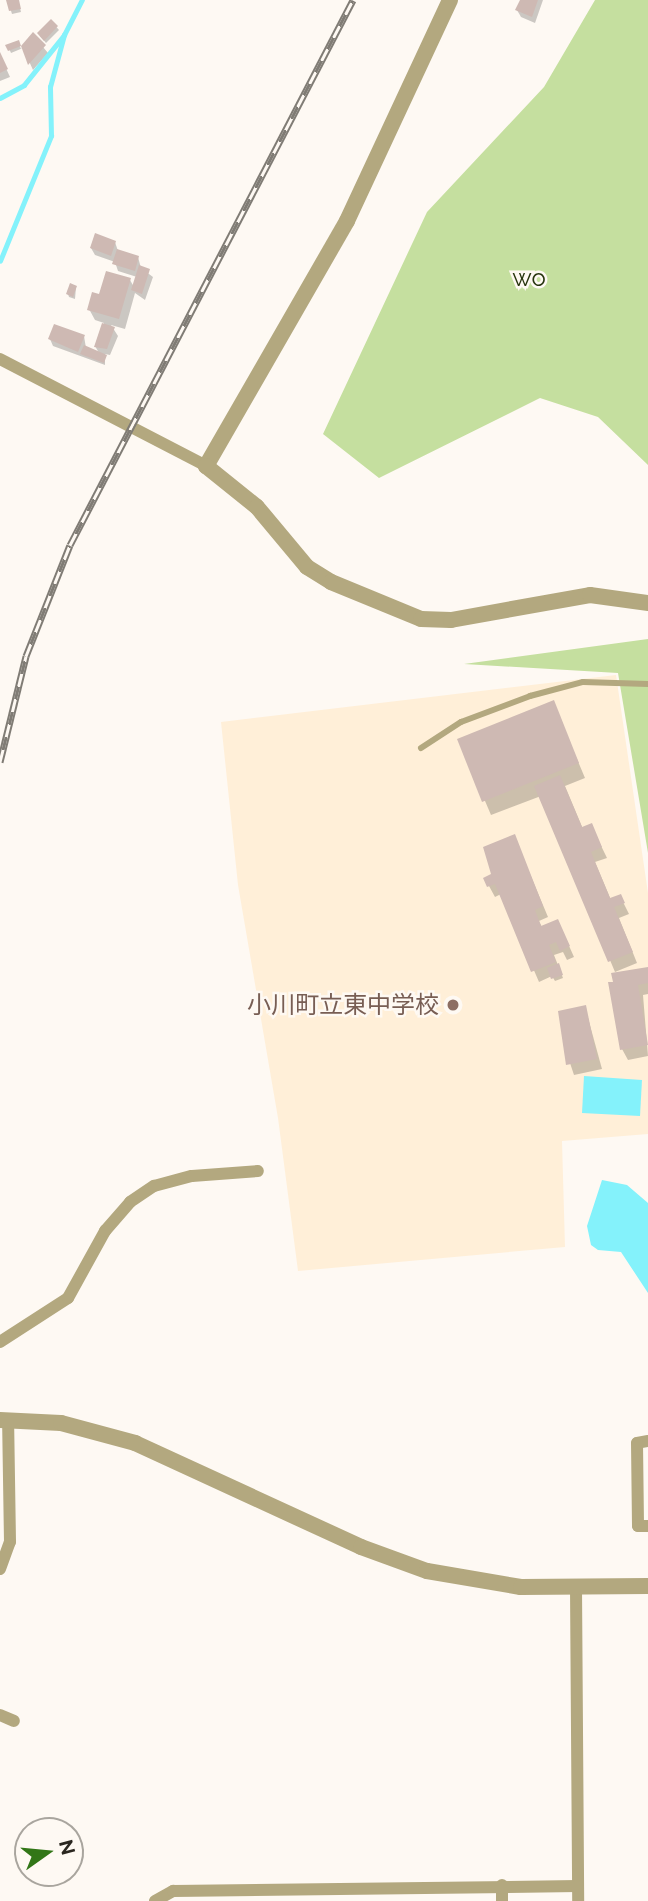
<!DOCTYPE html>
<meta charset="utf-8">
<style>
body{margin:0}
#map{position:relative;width:648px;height:1901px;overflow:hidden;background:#fef9f3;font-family:Raleway,"Noto Sans JP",sans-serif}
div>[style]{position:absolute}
.built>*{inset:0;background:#ffefd8}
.green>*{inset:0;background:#c5df9f}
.water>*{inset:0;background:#84f2fb}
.shadow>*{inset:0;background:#0003}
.stream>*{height:4.5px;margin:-2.25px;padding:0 2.25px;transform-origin:2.25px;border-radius:2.25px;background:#84f2fb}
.building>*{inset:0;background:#ceb9b3}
.service>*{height:6px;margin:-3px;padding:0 3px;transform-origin:3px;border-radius:3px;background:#b3a87f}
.minor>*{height:12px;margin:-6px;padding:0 6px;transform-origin:6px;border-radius:6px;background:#b3a87f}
.tertiary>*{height:16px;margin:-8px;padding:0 8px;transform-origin:8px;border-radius:8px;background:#b3a87f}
.rail>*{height:7px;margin-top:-3.5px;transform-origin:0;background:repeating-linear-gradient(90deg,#fef9f3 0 13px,#807c75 0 26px);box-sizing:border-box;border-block:2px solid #807c75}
.dots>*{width:19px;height:19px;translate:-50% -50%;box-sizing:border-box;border:4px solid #fef9f3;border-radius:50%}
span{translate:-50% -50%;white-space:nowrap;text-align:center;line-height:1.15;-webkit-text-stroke:5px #fef9f3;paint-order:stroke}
.park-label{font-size:24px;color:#28360f}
.education-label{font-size:24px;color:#785e54}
.right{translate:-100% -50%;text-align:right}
.north{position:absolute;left:14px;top:1817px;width:70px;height:70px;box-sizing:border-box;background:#fef9f3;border:2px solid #a9a59e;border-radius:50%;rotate:75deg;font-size:19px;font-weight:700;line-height:28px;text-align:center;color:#2a261f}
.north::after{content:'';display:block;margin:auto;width:24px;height:32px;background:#327617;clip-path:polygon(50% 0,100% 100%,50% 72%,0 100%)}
</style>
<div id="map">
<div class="built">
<i style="clip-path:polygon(616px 675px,648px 893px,648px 1134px,562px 1141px,565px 1247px,298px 1271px,278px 1118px,238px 885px,221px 722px)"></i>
</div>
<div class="green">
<i style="clip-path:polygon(595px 0,648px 0,648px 465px,598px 417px,540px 398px,379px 478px,323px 434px,427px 212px,544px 87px)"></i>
<i style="clip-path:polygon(648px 639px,648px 853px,618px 673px,464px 664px)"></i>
</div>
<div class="water">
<i style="clip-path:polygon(584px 1076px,642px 1080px,640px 1116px,582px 1113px)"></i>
<i style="clip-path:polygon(602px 1180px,627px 1185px,648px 1203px,648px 1293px,621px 1252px,598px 1250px,591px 1245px,587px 1226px)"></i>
</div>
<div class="shadow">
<i style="clip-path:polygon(18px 0,21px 12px,12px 14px,8px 1px)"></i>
<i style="clip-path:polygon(522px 0,543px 0,535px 23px,521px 17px,517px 10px)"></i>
<i style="clip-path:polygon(51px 21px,59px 30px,46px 43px,40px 36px)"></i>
<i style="clip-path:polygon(33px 35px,48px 53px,33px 70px,23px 48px,11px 53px,8px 46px,18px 42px,21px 49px)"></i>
<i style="clip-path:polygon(0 55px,10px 77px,0 81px)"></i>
<i style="clip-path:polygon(115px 242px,118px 251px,138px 257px,141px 268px,153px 277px,145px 300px,135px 293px,125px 329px,111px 325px,118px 336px,110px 355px,105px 354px,105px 365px,53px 346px,50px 339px,84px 336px,86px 348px,99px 353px,95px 346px,104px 323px,95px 320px,89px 309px,101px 296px,130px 280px,134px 287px,137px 277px,118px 271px,115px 262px,95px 255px,91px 248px)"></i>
<i style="clip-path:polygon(76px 287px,75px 299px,69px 297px,68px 294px)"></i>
<i style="clip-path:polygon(553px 702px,585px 778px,565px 786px,583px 829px,591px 825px,607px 858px,595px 862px,611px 900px,620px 896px,629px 914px,619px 918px,637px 963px,615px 972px,541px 796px,491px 815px,459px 740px)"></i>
<i style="clip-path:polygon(514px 836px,548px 917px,539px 921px,542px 927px,558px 921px,574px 957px,567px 960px,563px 952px,554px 955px,563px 978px,555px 981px,552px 976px,539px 982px,501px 894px,495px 897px,489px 886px)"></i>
<i style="clip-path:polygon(648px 970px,648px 994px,643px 995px,648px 1056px,628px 1060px,622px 1049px,610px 984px)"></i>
<i style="clip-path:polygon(585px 1007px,602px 1069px,574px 1075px,563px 1042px)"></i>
</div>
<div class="stream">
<i style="left:0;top:98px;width:27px;rotate:-28deg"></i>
<i style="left:24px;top:85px;width:64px;rotate:-51.3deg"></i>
<i style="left:64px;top:35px;width:39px;rotate:-63deg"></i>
<i style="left:0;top:261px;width:135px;rotate:-67.8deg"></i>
<i style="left:51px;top:136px;width:49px;rotate:-91.2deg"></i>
<i style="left:50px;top:87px;width:54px;rotate:-74.9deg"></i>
</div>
<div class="building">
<i style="clip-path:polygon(6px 0,19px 0,21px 9px,9px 11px)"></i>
<i style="clip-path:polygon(520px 0,538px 0,532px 17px,515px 10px)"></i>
<i style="clip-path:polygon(51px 19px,58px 26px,44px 41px,37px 33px)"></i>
<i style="clip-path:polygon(33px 32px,46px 45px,28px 65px,21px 46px)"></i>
<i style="clip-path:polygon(19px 40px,21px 46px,8px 51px,5px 45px)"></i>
<i style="clip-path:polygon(0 52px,8px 69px,0 73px)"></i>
<i style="clip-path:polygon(95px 233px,116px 241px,111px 256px,90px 248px)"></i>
<i style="clip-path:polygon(117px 249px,139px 256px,135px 271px,112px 264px)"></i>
<i style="clip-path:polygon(139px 265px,150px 269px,142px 294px,131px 290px)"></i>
<i style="clip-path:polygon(106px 271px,131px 278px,119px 319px,87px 310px,92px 292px,99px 294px)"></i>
<i style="clip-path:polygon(70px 283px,77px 286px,73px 297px,66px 294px)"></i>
<i style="clip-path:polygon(102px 323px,115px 327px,107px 349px,94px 347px)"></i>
<i style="clip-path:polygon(54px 324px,85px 335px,78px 352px,48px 339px)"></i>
<i style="clip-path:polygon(84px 345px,107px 355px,104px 363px,80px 354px)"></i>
<i style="clip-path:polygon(554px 700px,579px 763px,482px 802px,457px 739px)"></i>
<i style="clip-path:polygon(560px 775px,582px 827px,592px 823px,602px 847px,591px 852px,610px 898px,621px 894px,625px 903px,614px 907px,633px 952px,608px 962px,534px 786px)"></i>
<i style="clip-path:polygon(515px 834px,543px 906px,535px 910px,541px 926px,558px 919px,570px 946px,560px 951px,556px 942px,549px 945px,556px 962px,531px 972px,495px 884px,487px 887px,483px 878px,491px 874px,483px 847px)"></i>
<i style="clip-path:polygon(559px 963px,563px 975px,551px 979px,547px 968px)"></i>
<i style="clip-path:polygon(648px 967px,648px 983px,638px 985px,648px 1045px,620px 1050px,608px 982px,613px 982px,611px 973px)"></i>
<i style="clip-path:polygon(586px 1005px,597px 1059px,566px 1065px,558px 1011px)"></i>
</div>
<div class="service">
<i style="left:421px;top:748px;width:48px;rotate:-33deg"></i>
<i style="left:461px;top:722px;width:74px;rotate:-20.6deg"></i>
<i style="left:530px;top:696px;width:55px;rotate:-14.8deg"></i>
<i style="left:583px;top:682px;width:65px;rotate:1.8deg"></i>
</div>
<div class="minor">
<i style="left:0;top:359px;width:232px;rotate:27.4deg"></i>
<i style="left:0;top:1342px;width:81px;rotate:-32.9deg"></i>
<i style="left:68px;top:1298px;width:77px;rotate:-61.1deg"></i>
<i style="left:105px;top:1231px;width:38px;rotate:-49deg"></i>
<i style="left:130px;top:1202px;width:29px;rotate:-34deg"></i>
<i style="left:154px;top:1186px;width:39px;rotate:-15deg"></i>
<i style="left:192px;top:1176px;width:66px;rotate:-4.3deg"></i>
<i style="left:648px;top:1441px;width:11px;rotate:170deg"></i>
<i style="left:637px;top:1443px;width:83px;rotate:89.3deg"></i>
<i style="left:638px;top:1526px;width:10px"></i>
<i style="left:0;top:1569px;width:29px;rotate:-70deg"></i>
<i style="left:10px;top:1542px;width:122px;rotate:-90.9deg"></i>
<i style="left:576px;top:1587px;width:314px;rotate:89.6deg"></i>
<i style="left:0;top:1715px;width:15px;rotate:23deg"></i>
<i style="left:502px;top:1885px;width:16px;rotate:90deg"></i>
<i style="left:155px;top:1901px;width:21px;rotate:-29deg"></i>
<i style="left:173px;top:1891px;width:405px;rotate:-0.7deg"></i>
</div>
<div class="tertiary">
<i style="left:450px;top:0;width:244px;rotate:115deg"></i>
<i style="left:347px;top:221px;width:283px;rotate:119.9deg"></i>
<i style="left:206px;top:466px;width:65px;rotate:38.8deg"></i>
<i style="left:257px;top:507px;width:78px;rotate:50.2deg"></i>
<i style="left:307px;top:567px;width:28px;rotate:32deg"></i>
<i style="left:331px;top:582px;width:97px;rotate:22.3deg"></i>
<i style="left:421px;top:619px;width:30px;rotate:2deg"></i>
<i style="left:451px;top:620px;width:141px;rotate:-10.2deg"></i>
<i style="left:590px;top:595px;width:59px;rotate:7.9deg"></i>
<i style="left:0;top:1420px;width:61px;rotate:2.8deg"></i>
<i style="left:61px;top:1423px;width:77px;rotate:15.1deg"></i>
<i style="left:135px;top:1443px;width:249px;rotate:24.7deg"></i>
<i style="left:361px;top:1547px;width:70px;rotate:20deg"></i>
<i style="left:427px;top:1571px;width:95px;rotate:9.7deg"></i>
<i style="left:521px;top:1587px;width:127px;rotate:-0.5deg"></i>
</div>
<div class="rail">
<i style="left:0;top:762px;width:109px;rotate:-76.2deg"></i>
<i style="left:26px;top:656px;width:119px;rotate:-68.4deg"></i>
<i style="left:70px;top:545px;width:614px;rotate:-62.56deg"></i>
</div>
<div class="dots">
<i style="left:453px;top:1005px;background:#8d6e63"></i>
</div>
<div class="park-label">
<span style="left:529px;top:278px">wo</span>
</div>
<div class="education-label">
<span class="right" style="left:439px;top:1005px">小川町立東中学校</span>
</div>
<div class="north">N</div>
</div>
